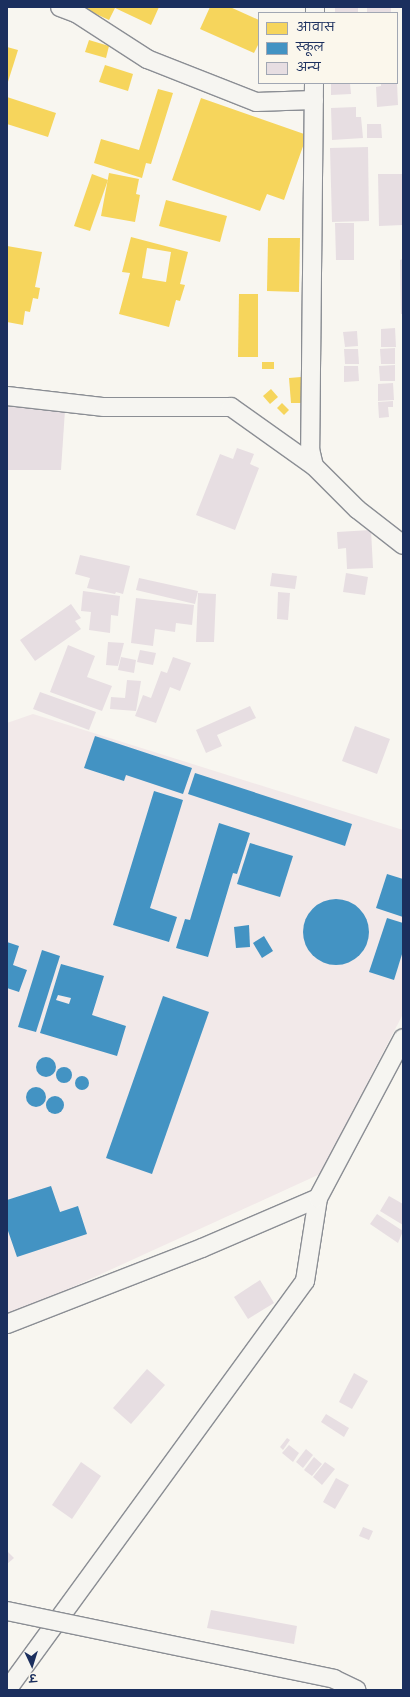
<!DOCTYPE html>
<meta charset="utf-8">
<style>
body{margin:0}
#map{position:relative;width:410px;height:1697px;overflow:hidden;background:#f8f6f0;font-family:Mynerve,"Playpen Sans Deva",sans-serif}
div>[style]{position:absolute}
.built>*{inset:0;background:#f2e9e9}
.homes>*{inset:0;background:#f6d55c}
.schools>*{inset:0;background:#4393c3}
.round{border-radius:50%}
.building>*{inset:0;background:#e7dee2}
.roads{filter:drop-shadow(1px 0 #8b8e94) drop-shadow(-1px 0 #8b8e94) drop-shadow(0 1px #8b8e94) drop-shadow(0 -1px #8b8e94)}
.minor>*{height:18px;margin:-9px;padding:0 9px;transform-origin:9px;border-radius:9px;background:#f6f5f1}
.bridges{filter:drop-shadow(1px 0 #8b8e94) drop-shadow(-1px 0 #8b8e94) drop-shadow(0 1px #8b8e94) drop-shadow(0 -1px #8b8e94)}
.minor-bridge>*{height:18px;margin:-9px;padding:0 9px;transform-origin:9px;border-radius:9px;background:#f6f5f1}
span{translate:-50% -50%;white-space:nowrap;text-align:center;line-height:1.15;-webkit-text-stroke:4px #fbf7ec;paint-order:stroke}
.frame{position:absolute;inset:0;border:8px solid #1b2f5e;pointer-events:none}
.legend{position:absolute;left:258px;top:12px;width:140px;height:72px;box-sizing:border-box;background:#fbf7ec;border:1px solid #a1a7b3;margin:0;padding:5px 7px;list-style:none;font-size:12px;color:#1b2f5e}
.legend li{display:flex;align-items:center;gap:8px;height:20px}
.legend b{width:20px;border:1px solid #a1a7b3}
.north{position:absolute;left:12px;top:1645px;width:40px;height:40px;-webkit-text-stroke:3px #fbf7ec;paint-order:stroke;rotate:176deg;font-size:11px;font-weight:700;line-height:16px;text-align:center;color:#1b2f5e}
.north::after{content:'';display:block;margin:auto;width:14px;height:18px;background:#1b2f5e;clip-path:polygon(50% 0,100% 100%,50% 72%,0 100%)}
</style>
<div id="map">
<div class="built">
<i style="clip-path:polygon(33px 714px,403px 830px,403px 1014px,320px 1174px,7px 1317px,7px 723px)"></i>
</div>
<div class="homes">
<i style="clip-path:polygon(81px 7px,159px 7px,151px 25px,115px 8px,109px 20px)"></i>
<i style="clip-path:polygon(210px 7px,230px 7px,259px 20px,259px 43px,254px 53px,200px 29px)"></i>
<i style="clip-path:polygon(89px 40px,109px 46px,106px 58px,85px 52px)"></i>
<i style="clip-path:polygon(7px 47px,18px 50px,7px 85px)"></i>
<i style="clip-path:polygon(105px 65px,133px 74px,128px 91px,99px 82px)"></i>
<i style="clip-path:polygon(158px 89px,173px 93px,151px 164px,146px 163px,142px 178px,94px 163px,101px 139px,139px 150px)"></i>
<i style="clip-path:polygon(7px 97px,56px 113px,48px 137px,7px 124px)"></i>
<i style="clip-path:polygon(201px 98px,307px 135px,284px 200px,267px 194px,260px 211px,172px 180px)"></i>
<i style="clip-path:polygon(109px 173px,139px 179px,136px 194px,140px 195px,135px 222px,101px 216px)"></i>
<i style="clip-path:polygon(92px 174px,108px 180px,90px 231px,74px 226px)"></i>
<i style="clip-path:polygon(166px 200px,227px 216px,220px 242px,159px 226px)"></i>
<i style="clip-path:polygon(evenodd,131px 237px,188px 252px,180px 284px,185px 285px,180px 301px,176px 300px,169px 327px,119px 314px,130px 273px,122px 272px,131px 237px,147px 248px,171px 252px,166px 282px,142px 278px,147px 248px)"></i>
<i style="clip-path:polygon(268px 238px,300px 238px,299px 292px,267px 291px)"></i>
<i style="clip-path:polygon(7px 246px,42px 252px,35px 287px,40px 288px,38px 299px,33px 298px,30px 312px,25px 311px,23px 325px,7px 322px)"></i>
<i style="clip-path:polygon(239px 294px,258px 294px,258px 357px,238px 357px)"></i>
<i style="clip-path:polygon(262px 362px,274px 362px,274px 369px,262px 369px)"></i>
<i style="clip-path:polygon(301px 377px,303px 403px,291px 403px,289px 378px)"></i>
<i style="clip-path:polygon(271px 389px,278px 397px,270px 404px,263px 396px)"></i>
<i style="clip-path:polygon(282px 403px,289px 410px,284px 415px,277px 408px)"></i>
</div>
<div class="schools">
<i style="clip-path:polygon(95px 736px,192px 768px,183px 794px,126px 775px,124px 781px,84px 768px)"></i>
<i style="clip-path:polygon(195px 773px,352px 824px,345px 846px,188px 794px)"></i>
<i style="clip-path:polygon(154px 791px,183px 800px,150px 908px,177px 917px,169px 942px,113px 925px)"></i>
<i style="clip-path:polygon(219px 823px,250px 833px,237px 874px,233px 873px,208px 957px,176px 948px,185px 919px,190px 920px)"></i>
<i style="clip-path:polygon(250px 843px,293px 856px,280px 897px,237px 884px)"></i>
<i style="clip-path:polygon(387px 874px,403px 879px,403px 917px,376px 908px)"></i>
<i class="round" style="left:303px;top:899px;width:66px;height:66px"></i>
<i style="clip-path:polygon(387px 918px,403px 923px,403px 951px,394px 980px,369px 972px)"></i>
<i style="clip-path:polygon(249px 925px,250px 947px,236px 948px,234px 927px)"></i>
<i style="clip-path:polygon(264px 936px,273px 951px,262px 958px,253px 943px)"></i>
<i style="clip-path:polygon(7px 942px,19px 946px,13px 965px,27px 970px,19px 992px,7px 988px)"></i>
<i style="clip-path:polygon(42px 950px,60px 956px,36px 1032px,18px 1027px)"></i>
<i style="clip-path:polygon(evenodd,61px 964px,104px 976px,92px 1015px,126px 1026px,117px 1056px,40px 1033px,61px 964px,58px 995px,71px 998px,69px 1004px,56px 1000px,58px 995px)"></i>
<i style="clip-path:polygon(163px 996px,209px 1012px,152px 1174px,106px 1158px)"></i>
<i class="round" style="left:36px;top:1057px;width:20px;height:20px"></i>
<i class="round" style="left:56px;top:1067px;width:16px;height:16px"></i>
<i class="round" style="left:75px;top:1076px;width:14px;height:14px"></i>
<i class="round" style="left:26px;top:1087px;width:20px;height:20px"></i>
<i class="round" style="left:46px;top:1096px;width:18px;height:18px"></i>
<i style="clip-path:polygon(51px 1186px,60px 1212px,78px 1206px,87px 1234px,17px 1257px,7px 1228px,7px 1200px)"></i>
</div>
<div class="building">
<i style="clip-path:polygon(335px 7px,358px 7px,358px 13px,335px 13px)"></i>
<i style="clip-path:polygon(367px 7px,391px 7px,391px 13px,367px 13px)"></i>
<i style="clip-path:polygon(331px 83px,350px 83px,351px 94px,331px 95px)"></i>
<i style="clip-path:polygon(381px 83px,397px 83px,398px 105px,377px 107px,376px 87px,381px 86px)"></i>
<i style="clip-path:polygon(356px 107px,356px 117px,361px 117px,363px 138px,332px 140px,331px 108px)"></i>
<i style="clip-path:polygon(367px 124px,381px 124px,382px 138px,367px 138px)"></i>
<i style="clip-path:polygon(368px 147px,369px 221px,332px 222px,330px 148px)"></i>
<i style="clip-path:polygon(378px 174px,402px 174px,403px 225px,379px 226px)"></i>
<i style="clip-path:polygon(335px 223px,354px 223px,354px 260px,336px 260px)"></i>
<i style="clip-path:polygon(403px 259px,403px 314px,401px 314px,400px 260px)"></i>
<i style="clip-path:polygon(395px 328px,396px 347px,381px 347px,381px 329px)"></i>
<i style="clip-path:polygon(357px 331px,358px 346px,345px 347px,343px 332px)"></i>
<i style="clip-path:polygon(395px 348px,395px 364px,381px 364px,380px 349px)"></i>
<i style="clip-path:polygon(344px 349px,358px 349px,359px 364px,345px 364px)"></i>
<i style="clip-path:polygon(395px 365px,395px 381px,380px 381px,379px 366px)"></i>
<i style="clip-path:polygon(344px 366px,358px 366px,359px 381px,344px 382px)"></i>
<i style="clip-path:polygon(393px 383px,394px 400px,378px 401px,378px 384px)"></i>
<i style="clip-path:polygon(393px 401px,393px 407px,388px 407px,389px 417px,379px 418px,378px 402px)"></i>
<i style="clip-path:polygon(7px 406px,65px 410px,61px 470px,8px 470px)"></i>
<i style="clip-path:polygon(237px 448px,254px 454px,250px 464px,259px 468px,235px 530px,196px 515px,220px 454px,233px 459px)"></i>
<i style="clip-path:polygon(371px 530px,373px 568px,347px 569px,346px 548px,338px 549px,337px 532px)"></i>
<i style="clip-path:polygon(80px 555px,130px 566px,123px 594px,116px 592px,115px 594px,87px 588px,90px 578px,75px 574px)"></i>
<i style="clip-path:polygon(272px 573px,297px 576px,295px 589px,270px 586px)"></i>
<i style="clip-path:polygon(346px 573px,368px 577px,365px 595px,343px 592px)"></i>
<i style="clip-path:polygon(139px 578px,198px 591px,195px 604px,136px 590px)"></i>
<i style="clip-path:polygon(83px 591px,120px 596px,118px 616px,111px 615px,110px 633px,89px 630px,91px 612px,81px 611px)"></i>
<i style="clip-path:polygon(278px 592px,290px 593px,288px 620px,277px 619px)"></i>
<i style="clip-path:polygon(198px 593px,216px 594px,214px 642px,196px 642px)"></i>
<i style="clip-path:polygon(136px 598px,194px 605px,192px 625px,176px 623px,175px 632px,155px 629px,153px 646px,131px 643px)"></i>
<i style="clip-path:polygon(71px 604px,81px 618px,75px 621px,81px 629px,35px 661px,20px 640px)"></i>
<i style="clip-path:polygon(108px 642px,124px 643px,118px 666px,106px 665px)"></i>
<i style="clip-path:polygon(68px 645px,95px 656px,87px 677px,112px 686px,102px 711px,50px 692px)"></i>
<i style="clip-path:polygon(140px 650px,156px 653px,153px 665px,137px 662px)"></i>
<i style="clip-path:polygon(121px 657px,136px 660px,134px 673px,118px 670px)"></i>
<i style="clip-path:polygon(173px 657px,191px 663px,180px 691px,170px 687px,156px 723px,135px 716px,143px 695px,151px 698px,161px 671px,167px 673px)"></i>
<i style="clip-path:polygon(127px 680px,141px 681px,136px 711px,110px 709px,111px 697px,125px 698px)"></i>
<i style="clip-path:polygon(40px 692px,96px 712px,89px 730px,33px 709px)"></i>
<i style="clip-path:polygon(250px 706px,256px 718px,217px 735px,222px 746px,206px 753px,196px 730px)"></i>
<i style="clip-path:polygon(355px 726px,390px 739px,377px 774px,342px 761px)"></i>
<i style="clip-path:polygon(389px 1196px,403px 1204px,403px 1225px,380px 1211px)"></i>
<i style="clip-path:polygon(377px 1214px,403px 1231px,398px 1243px,370px 1224px)"></i>
<i style="clip-path:polygon(260px 1280px,274px 1303px,248px 1319px,234px 1297px)"></i>
<i style="clip-path:polygon(147px 1369px,165px 1385px,131px 1424px,113px 1408px)"></i>
<i style="clip-path:polygon(354px 1373px,368px 1381px,352px 1409px,339px 1402px)"></i>
<i style="clip-path:polygon(326px 1414px,349px 1428px,344px 1437px,321px 1422px)"></i>
<i style="clip-path:polygon(287px 1438px,290px 1440px,283px 1450px,280px 1447px)"></i>
<i style="clip-path:polygon(289px 1445px,299px 1453px,293px 1462px,282px 1453px)"></i>
<i style="clip-path:polygon(306px 1449px,313px 1455px,303px 1468px,296px 1462px)"></i>
<i style="clip-path:polygon(314px 1457px,322px 1464px,312px 1476px,304px 1470px)"></i>
<i style="clip-path:polygon(81px 1462px,101px 1476px,72px 1519px,52px 1505px)"></i>
<i style="clip-path:polygon(325px 1462px,335px 1469px,322px 1485px,313px 1477px)"></i>
<i style="clip-path:polygon(336px 1478px,349px 1485px,335px 1509px,323px 1502px)"></i>
<i style="clip-path:polygon(363px 1527px,373px 1531px,369px 1540px,359px 1536px)"></i>
<i style="clip-path:polygon(7px 1551px,14px 1558px,7px 1564px)"></i>
<i style="clip-path:polygon(211px 1610px,297px 1626px,294px 1644px,207px 1628px)"></i>
</div>
<div class="roads">
<div class="minor">
<i style="left:60px;top:7px;width:17px;rotate:21deg"></i>
<i style="left:76px;top:13px;width:85px;rotate:32.9deg"></i>
<i style="left:147px;top:59px;width:117px;rotate:21.5deg"></i>
<i style="left:256px;top:102px;width:58px;rotate:-2deg"></i>
<i style="left:315px;top:13px;width:6px;rotate:-90deg"></i>
<i style="left:314px;top:83px;width:366px;rotate:90.6deg"></i>
<i style="left:310px;top:449px;width:17px;rotate:77deg"></i>
<i style="left:314px;top:466px;width:61px;rotate:45deg"></i>
<i style="left:357px;top:509px;width:58px;rotate:38deg"></i>
<i style="left:7px;top:396px;width:98px;rotate:6.5deg"></i>
<i style="left:104px;top:407px;width:127px"></i>
<i style="left:231px;top:407px;width:102px;rotate:35.4deg"></i>
<i style="left:7px;top:1324px;width:209px;rotate:-21.3deg"></i>
<i style="left:202px;top:1248px;width:126px;rotate:-23.3deg"></i>
<i style="left:7px;top:1690px;width:506px;rotate:-53.92deg"></i>
<i style="left:305px;top:1281px;width:84px;rotate:-81.1deg"></i>
<i style="left:318px;top:1198px;width:181px;rotate:-62deg"></i>
</div>
</div>
<div class="bridges">
<div class="minor-bridge">
<i style="left:7px;top:1611px;width:334px;rotate:11.7deg"></i>
<i style="left:334px;top:1679px;width:25px;rotate:26deg"></i>
</div>
</div>
<div class="frame"></div>
<ul class="legend">
<li><b style="height:11px;background:#f6d55c"></b>आवास</li>
<li><b style="height:11px;background:#4393c3"></b>स्कूल</li>
<li><b style="height:11px;background:#e7dee2"></b>अन्य</li>
</ul>
<div class="north">उ</div>
</div>
